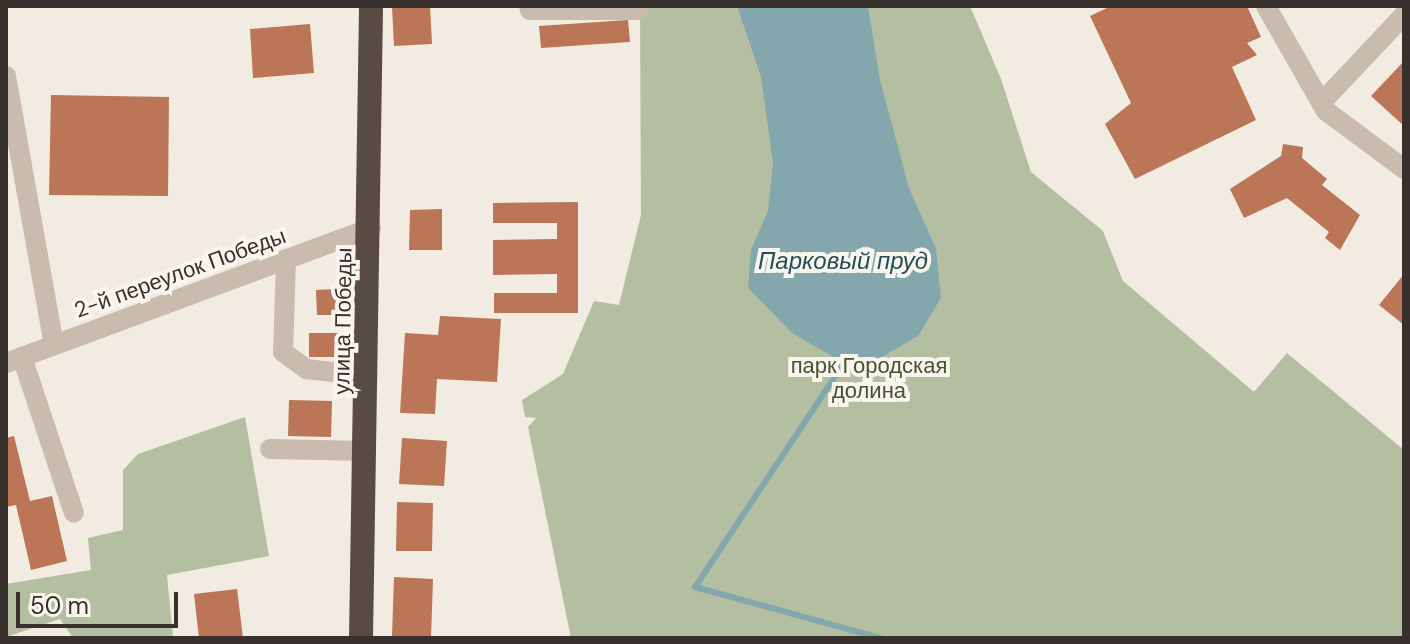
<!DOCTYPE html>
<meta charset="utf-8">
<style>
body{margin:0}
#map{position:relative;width:1410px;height:644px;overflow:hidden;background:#f1ebe1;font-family:"DM Sans",sans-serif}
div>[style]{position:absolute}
.green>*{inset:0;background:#b4bfa2}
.water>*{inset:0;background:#83a7ac}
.stream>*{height:6px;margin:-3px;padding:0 3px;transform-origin:3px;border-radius:3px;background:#83a7ac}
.building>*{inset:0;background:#ba7656}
.minor>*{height:20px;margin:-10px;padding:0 10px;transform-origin:10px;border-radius:10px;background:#c9bcae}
.highway>*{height:24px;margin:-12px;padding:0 12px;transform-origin:12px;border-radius:12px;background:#584b44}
span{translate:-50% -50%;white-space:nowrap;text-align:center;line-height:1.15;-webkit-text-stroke:8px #f9f5ee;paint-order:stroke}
.street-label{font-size:22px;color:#38302c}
.park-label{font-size:22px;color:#455432}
.water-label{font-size:24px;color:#254f56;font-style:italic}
.frame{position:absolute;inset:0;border:8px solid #38302c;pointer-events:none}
.scale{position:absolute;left:16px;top:592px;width:162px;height:36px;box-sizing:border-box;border:4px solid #38302c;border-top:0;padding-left:10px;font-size:24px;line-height:28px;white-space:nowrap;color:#38302c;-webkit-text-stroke:6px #f9f5ee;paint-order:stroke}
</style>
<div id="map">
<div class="green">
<i style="clip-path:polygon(640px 6px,970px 6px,1001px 79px,1031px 172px,1103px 231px,1123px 281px,1254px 392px,1287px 353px,1404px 450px,1404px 638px,571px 638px,528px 427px,536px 418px,525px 417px,522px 400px,563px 374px,594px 301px,619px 305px,641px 215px)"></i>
<i style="clip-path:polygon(245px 417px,269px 556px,167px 575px,173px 638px,73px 638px,60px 619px,6px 637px,6px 584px,91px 570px,88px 538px,123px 530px,123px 470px,138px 454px)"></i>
</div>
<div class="water">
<i style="clip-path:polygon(737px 6px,868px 6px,880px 80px,909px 188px,936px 249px,941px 298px,918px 336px,880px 358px,844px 363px,792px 333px,748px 288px,751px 250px,768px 211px,773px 163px,761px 77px)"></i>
</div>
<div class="stream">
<i style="left:844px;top:363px;width:269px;rotate:123.6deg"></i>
<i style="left:695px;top:587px;width:192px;rotate:15.4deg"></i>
</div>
<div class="building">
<i style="clip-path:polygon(392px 6px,430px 6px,432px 44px,394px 46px)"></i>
<i style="clip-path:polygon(1111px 6px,1247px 6px,1261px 37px,1247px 43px,1257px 55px,1232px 67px,1256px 120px,1135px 179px,1105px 124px,1131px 103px,1090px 16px)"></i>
<i style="clip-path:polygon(628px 20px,630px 42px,541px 48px,539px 26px)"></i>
<i style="clip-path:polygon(310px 24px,314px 73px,253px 78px,250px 29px)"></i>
<i style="clip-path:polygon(1404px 61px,1404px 126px,1371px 96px)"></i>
<i style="clip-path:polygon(51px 95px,169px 97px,168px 196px,49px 195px)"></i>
<i style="clip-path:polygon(1283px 144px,1303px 147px,1302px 158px,1327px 179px,1322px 185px,1360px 215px,1340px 250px,1325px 238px,1329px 232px,1287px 198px,1244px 218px,1230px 189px,1281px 156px)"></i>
<i style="clip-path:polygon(578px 202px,578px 313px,494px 313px,494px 293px,557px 293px,557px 274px,493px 275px,493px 240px,557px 239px,557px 223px,493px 223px,493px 203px)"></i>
<i style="clip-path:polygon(442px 209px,442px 250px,409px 250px,410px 210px)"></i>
<i style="clip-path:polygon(1404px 274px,1404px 325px,1379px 305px)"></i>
<i style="clip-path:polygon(336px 289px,337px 315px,317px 315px,316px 290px)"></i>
<i style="clip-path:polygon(440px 316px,501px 319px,497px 382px,437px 379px,435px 414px,400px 413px,405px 333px,438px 335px)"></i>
<i style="clip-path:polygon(309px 333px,346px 333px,346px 357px,309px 357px)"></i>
<i style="clip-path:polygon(289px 400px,332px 401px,331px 437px,288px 436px)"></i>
<i style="clip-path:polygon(14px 436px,30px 501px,52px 496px,67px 561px,31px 570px,16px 505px,6px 507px,6px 438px)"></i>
<i style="clip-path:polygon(402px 438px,447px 441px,444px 486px,399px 484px)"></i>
<i style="clip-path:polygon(397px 502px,433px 503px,432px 551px,396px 551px)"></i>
<i style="clip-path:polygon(394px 577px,433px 579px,431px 637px,392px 636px)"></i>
<i style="clip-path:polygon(237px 589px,243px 638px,199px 638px,194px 594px)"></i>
</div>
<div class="minor">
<i style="left:529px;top:6px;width:4px;rotate:76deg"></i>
<i style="left:530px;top:10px;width:109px"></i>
<i style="left:1266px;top:6px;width:121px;rotate:60.3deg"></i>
<i style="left:1326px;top:111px;width:97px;rotate:36.6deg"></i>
<i style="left:6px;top:76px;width:273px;rotate:79.9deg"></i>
<i style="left:1322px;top:102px;width:120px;rotate:-46.7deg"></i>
<i style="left:286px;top:259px;width:93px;rotate:91.8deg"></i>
<i style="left:283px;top:352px;width:29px;rotate:36deg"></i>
<i style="left:306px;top:369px;width:62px;rotate:6.4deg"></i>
<i style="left:22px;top:357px;width:164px;rotate:71.6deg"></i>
<i style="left:6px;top:363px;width:389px;rotate:-20.3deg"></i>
<i style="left:270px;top:449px;width:96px;rotate:1.2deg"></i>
</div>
<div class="highway">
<i style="left:361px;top:638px;width:632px;rotate:-89.09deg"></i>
</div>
<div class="street-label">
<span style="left:180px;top:273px;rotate:-20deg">2-й переулок Победы</span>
<span style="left:343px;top:321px;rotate:-89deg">улица Победы</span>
</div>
<div class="park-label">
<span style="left:869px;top:378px">парк Городская<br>долина</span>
</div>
<div class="water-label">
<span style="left:843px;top:261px">Парковый пруд</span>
</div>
<div class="frame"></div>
<div class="scale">50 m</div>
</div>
